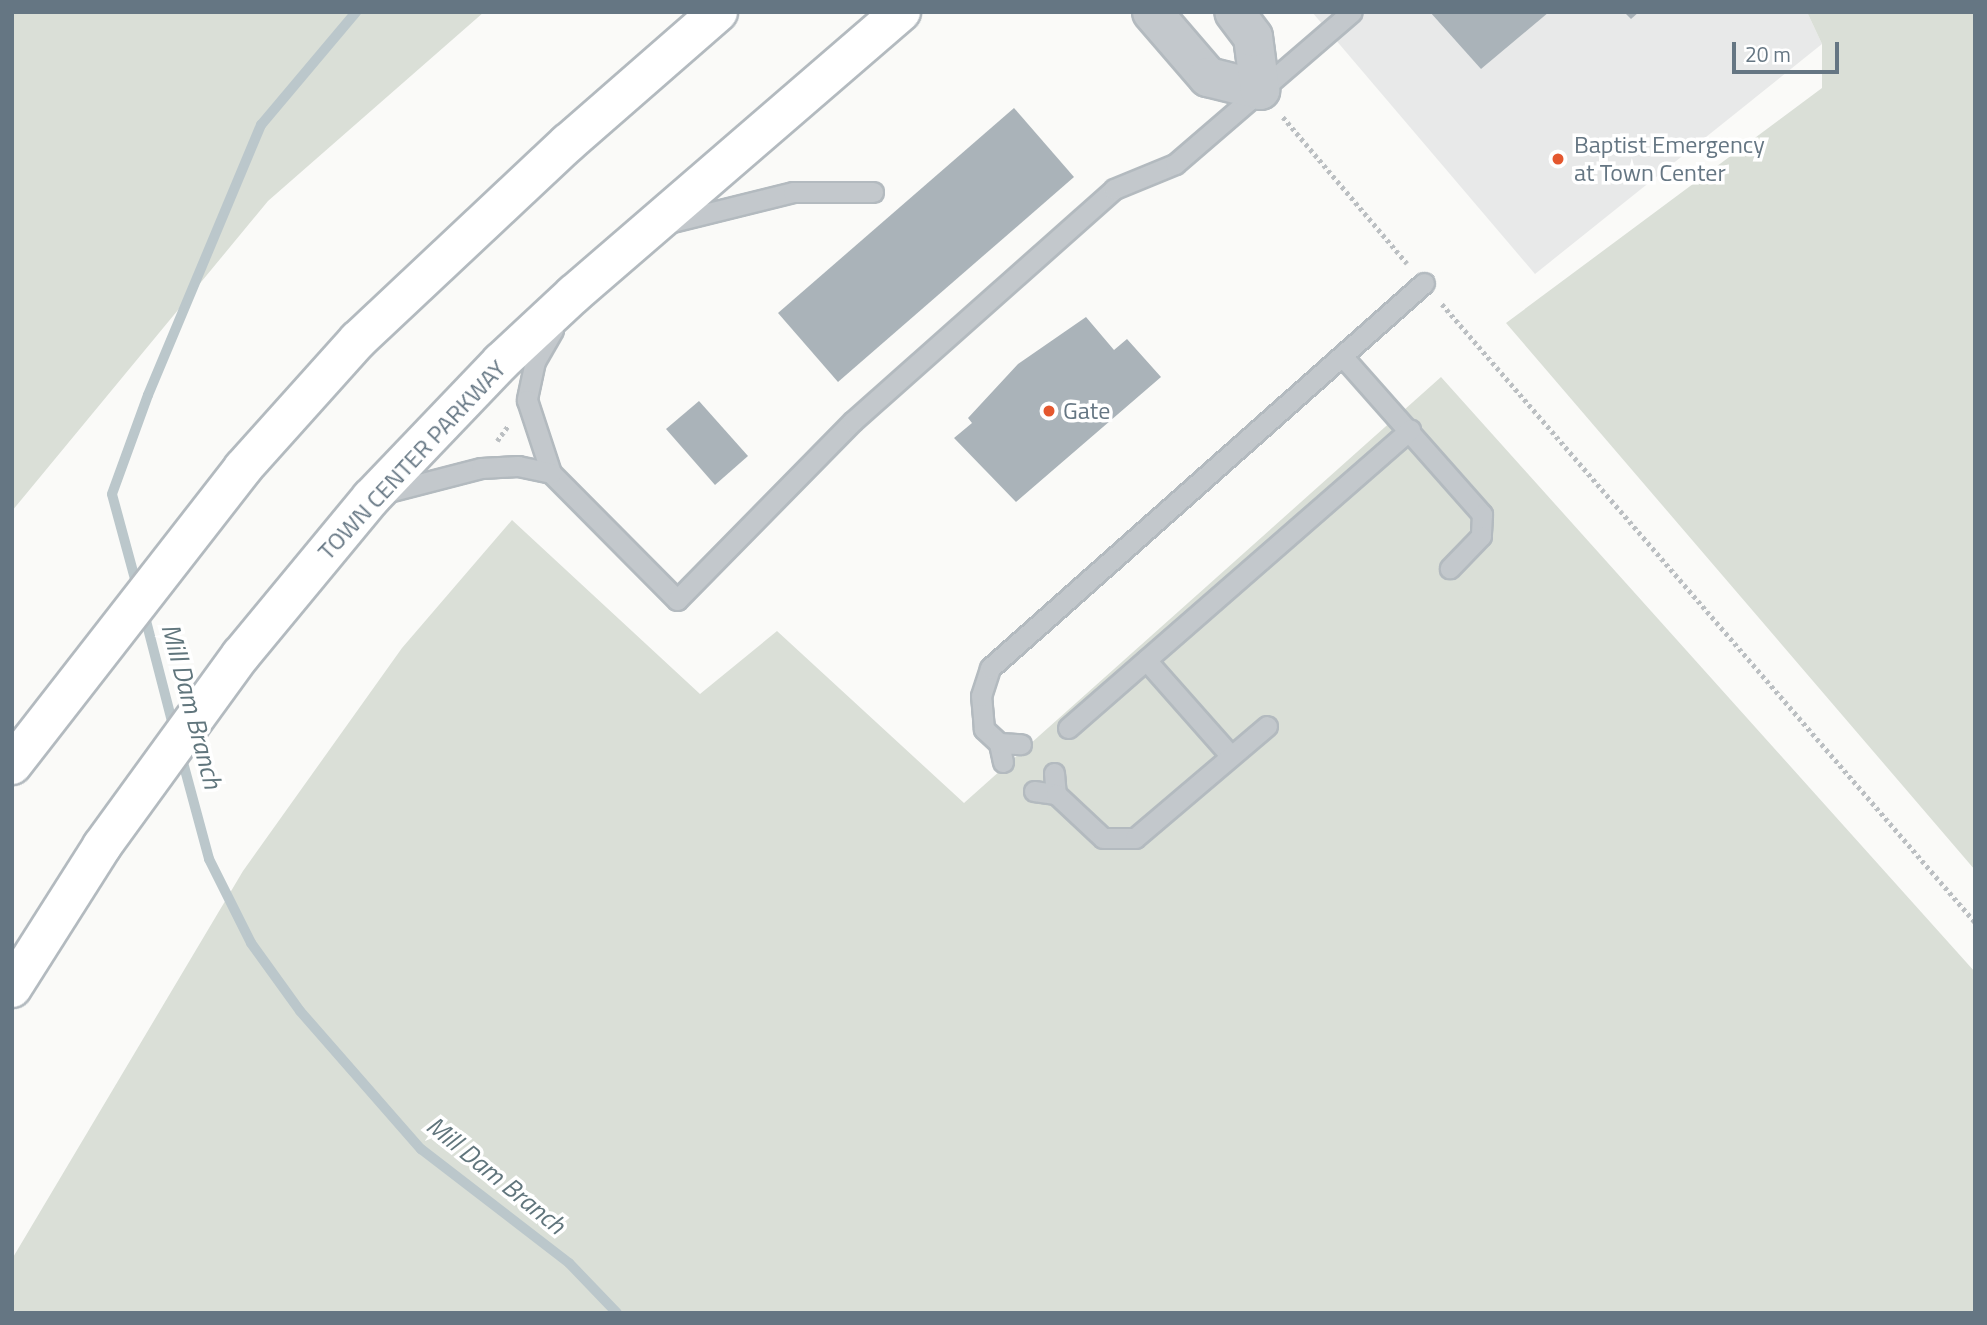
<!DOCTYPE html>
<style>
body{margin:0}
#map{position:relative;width:1987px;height:1325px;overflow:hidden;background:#fafaf8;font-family:"Titillium Web",sans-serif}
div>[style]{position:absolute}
.built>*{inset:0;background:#e8e9e9}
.green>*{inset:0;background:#dadfd7}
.stream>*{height:10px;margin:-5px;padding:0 5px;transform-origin:5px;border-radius:5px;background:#bbc7cb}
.building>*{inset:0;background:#aab3b9}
.path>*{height:4.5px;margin-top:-2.25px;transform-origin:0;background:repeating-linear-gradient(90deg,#bbbfc2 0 3.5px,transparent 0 7px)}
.roads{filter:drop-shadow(2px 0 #b3babf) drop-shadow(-2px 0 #b3babf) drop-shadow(0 2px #b3babf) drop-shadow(0 -2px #b3babf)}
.lane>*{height:19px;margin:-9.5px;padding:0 9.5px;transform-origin:9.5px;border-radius:9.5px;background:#c3c8cc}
.street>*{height:38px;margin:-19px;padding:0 19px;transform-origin:19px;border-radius:19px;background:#c3c8cc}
.secondary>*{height:38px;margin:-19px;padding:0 19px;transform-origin:19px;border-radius:19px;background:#fff}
.dots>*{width:19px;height:19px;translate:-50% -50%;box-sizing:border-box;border:4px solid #fff;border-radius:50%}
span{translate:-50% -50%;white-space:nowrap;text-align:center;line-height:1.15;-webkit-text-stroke:7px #fff;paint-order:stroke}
.poi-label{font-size:24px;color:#657683}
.left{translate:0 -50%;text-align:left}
.street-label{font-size:24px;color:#657683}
.water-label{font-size:26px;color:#60757c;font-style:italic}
.frame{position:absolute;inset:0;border:14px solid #657683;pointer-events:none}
.scale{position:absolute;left:1732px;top:42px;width:107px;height:32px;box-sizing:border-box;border:4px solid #657683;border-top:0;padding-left:9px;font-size:21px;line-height:24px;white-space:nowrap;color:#657683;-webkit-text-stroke:5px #fff;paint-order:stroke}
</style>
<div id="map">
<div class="built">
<i style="clip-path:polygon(1312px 12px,1807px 12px,1822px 44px,1535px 274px)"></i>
</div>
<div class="green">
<i style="clip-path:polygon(12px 12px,484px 12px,268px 201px,12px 511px)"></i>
<i style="clip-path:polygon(1807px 12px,1975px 12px,1975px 870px,1506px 323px,1822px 88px,1822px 44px)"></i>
<i style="clip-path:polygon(1441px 377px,1975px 972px,1975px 1313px,12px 1313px,12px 1259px,243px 871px,402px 648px,512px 520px,700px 694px,777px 631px,964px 803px)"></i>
</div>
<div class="stream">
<i style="left:138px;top:590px;width:99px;rotate:-105.2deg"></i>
<i style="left:112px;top:494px;width:105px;rotate:-70deg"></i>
<i style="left:148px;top:395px;width:293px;rotate:-67.3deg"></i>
<i style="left:261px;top:125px;width:148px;rotate:-49.9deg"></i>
<i style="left:144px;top:613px;width:120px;rotate:75.5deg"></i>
<i style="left:181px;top:755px;width:108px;rotate:74.9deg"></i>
<i style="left:209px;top:859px;width:94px;rotate:63.4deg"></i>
<i style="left:251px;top:943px;width:84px;rotate:54.2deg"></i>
<i style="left:300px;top:1011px;width:184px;rotate:48.8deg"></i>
<i style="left:421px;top:1149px;width:187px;rotate:37.6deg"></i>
<i style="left:569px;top:1263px;width:69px;rotate:46.2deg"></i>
</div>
<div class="building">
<i style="clip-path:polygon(1430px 12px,1549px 12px,1481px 69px)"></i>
<i style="clip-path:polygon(1624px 12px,1639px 12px,1631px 19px)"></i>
<i style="clip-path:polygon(1014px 108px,1074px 177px,838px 382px,778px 313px)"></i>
<i style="clip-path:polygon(1086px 317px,1114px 350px,1127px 339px,1161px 377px,1016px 502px,954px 438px,972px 423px,968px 418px,1018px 364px)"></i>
<i style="clip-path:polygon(699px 401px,748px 456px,715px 485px,666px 429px)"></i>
</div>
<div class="path">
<i style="left:1283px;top:117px;width:192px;rotate:49.7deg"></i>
<i style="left:1442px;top:304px;width:816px;rotate:49.22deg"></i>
<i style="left:497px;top:441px;width:19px;rotate:-54deg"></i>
</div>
<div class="roads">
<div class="lane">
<i style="left:668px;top:223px;width:129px;rotate:-13.9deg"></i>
<i style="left:793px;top:192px;width:80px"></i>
<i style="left:553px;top:330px;width:36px;rotate:120deg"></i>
<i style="left:535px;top:361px;width:40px;rotate:102deg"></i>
<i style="left:527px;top:400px;width:77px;rotate:71.8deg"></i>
<i style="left:551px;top:473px;width:179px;rotate:45.2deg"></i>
<i style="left:677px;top:600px;width:251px;rotate:-45.5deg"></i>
<i style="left:853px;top:421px;width:349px;rotate:-41.6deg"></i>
<i style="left:1114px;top:189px;width:66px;rotate:-22.3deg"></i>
<i style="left:1175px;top:164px;width:233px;rotate:-40.7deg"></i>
<i style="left:1343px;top:357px;width:210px;rotate:48.5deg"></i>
<i style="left:1482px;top:514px;width:22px;rotate:93deg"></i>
<i style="left:1481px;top:536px;width:45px;rotate:134.1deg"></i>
<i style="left:388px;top:492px;width:96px;rotate:-14.5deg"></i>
<i style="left:481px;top:468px;width:37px;rotate:-3deg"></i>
<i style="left:518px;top:466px;width:34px;rotate:12deg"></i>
<i style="left:1146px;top:660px;width:128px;rotate:48.5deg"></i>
<i style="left:1068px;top:728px;width:454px;rotate:-41.1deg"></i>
<i style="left:999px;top:743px;width:22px;rotate:3deg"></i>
<i style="left:1003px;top:762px;width:19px;rotate:-102deg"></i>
<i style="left:999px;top:743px;width:21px;rotate:-137deg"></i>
<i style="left:984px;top:729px;width:33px;rotate:-95deg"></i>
<i style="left:981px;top:696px;width:29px;rotate:-72deg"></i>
<i style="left:990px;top:668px;width:580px;rotate:-41.58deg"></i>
<i style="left:1054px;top:773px;width:21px;rotate:85deg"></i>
<i style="left:1034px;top:791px;width:22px;rotate:8deg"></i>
<i style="left:1056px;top:794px;width:64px;rotate:43.1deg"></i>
<i style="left:1103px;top:838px;width:32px"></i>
<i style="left:1135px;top:838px;width:173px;rotate:-40.3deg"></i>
</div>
<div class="street">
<i style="left:1152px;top:12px;width:86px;rotate:49.3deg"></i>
<i style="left:1208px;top:77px;width:54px;rotate:14deg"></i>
<i style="left:1260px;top:90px;width:53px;rotate:-97.5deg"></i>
<i style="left:1253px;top:37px;width:31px;rotate:-127deg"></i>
</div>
<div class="secondary">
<i style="left:12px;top:765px;width:376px;rotate:-52.1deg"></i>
<i style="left:243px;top:468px;width:172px;rotate:-48.1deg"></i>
<i style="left:358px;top:340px;width:288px;rotate:-43.2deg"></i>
<i style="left:568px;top:143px;width:199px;rotate:-41.1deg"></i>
<i style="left:12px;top:988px;width:168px;rotate:-57.6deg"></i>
<i style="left:102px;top:846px;width:236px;rotate:-54deg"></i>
<i style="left:241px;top:655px;width:204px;rotate:-50.4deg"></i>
<i style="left:371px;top:498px;width:188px;rotate:-46.3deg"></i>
<i style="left:501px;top:362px;width:100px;rotate:-43deg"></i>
<i style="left:574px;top:294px;width:432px;rotate:-40.8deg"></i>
</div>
</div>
<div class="dots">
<i style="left:1558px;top:159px;background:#e4572e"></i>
<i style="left:1049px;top:411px;background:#e4572e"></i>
</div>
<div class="poi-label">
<span class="left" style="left:1574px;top:159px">Baptist Emergency<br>at Town Center</span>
<span class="left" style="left:1063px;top:411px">Gate</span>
</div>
<div class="street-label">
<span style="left:412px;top:460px;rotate:-47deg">TOWN CENTER PARKWAY</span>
</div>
<div class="water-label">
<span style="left:192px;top:706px;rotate:75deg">Mill Dam Branch</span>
<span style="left:496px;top:1175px;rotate:39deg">Mill Dam Branch</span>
</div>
<div class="frame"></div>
<div class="scale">20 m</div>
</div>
